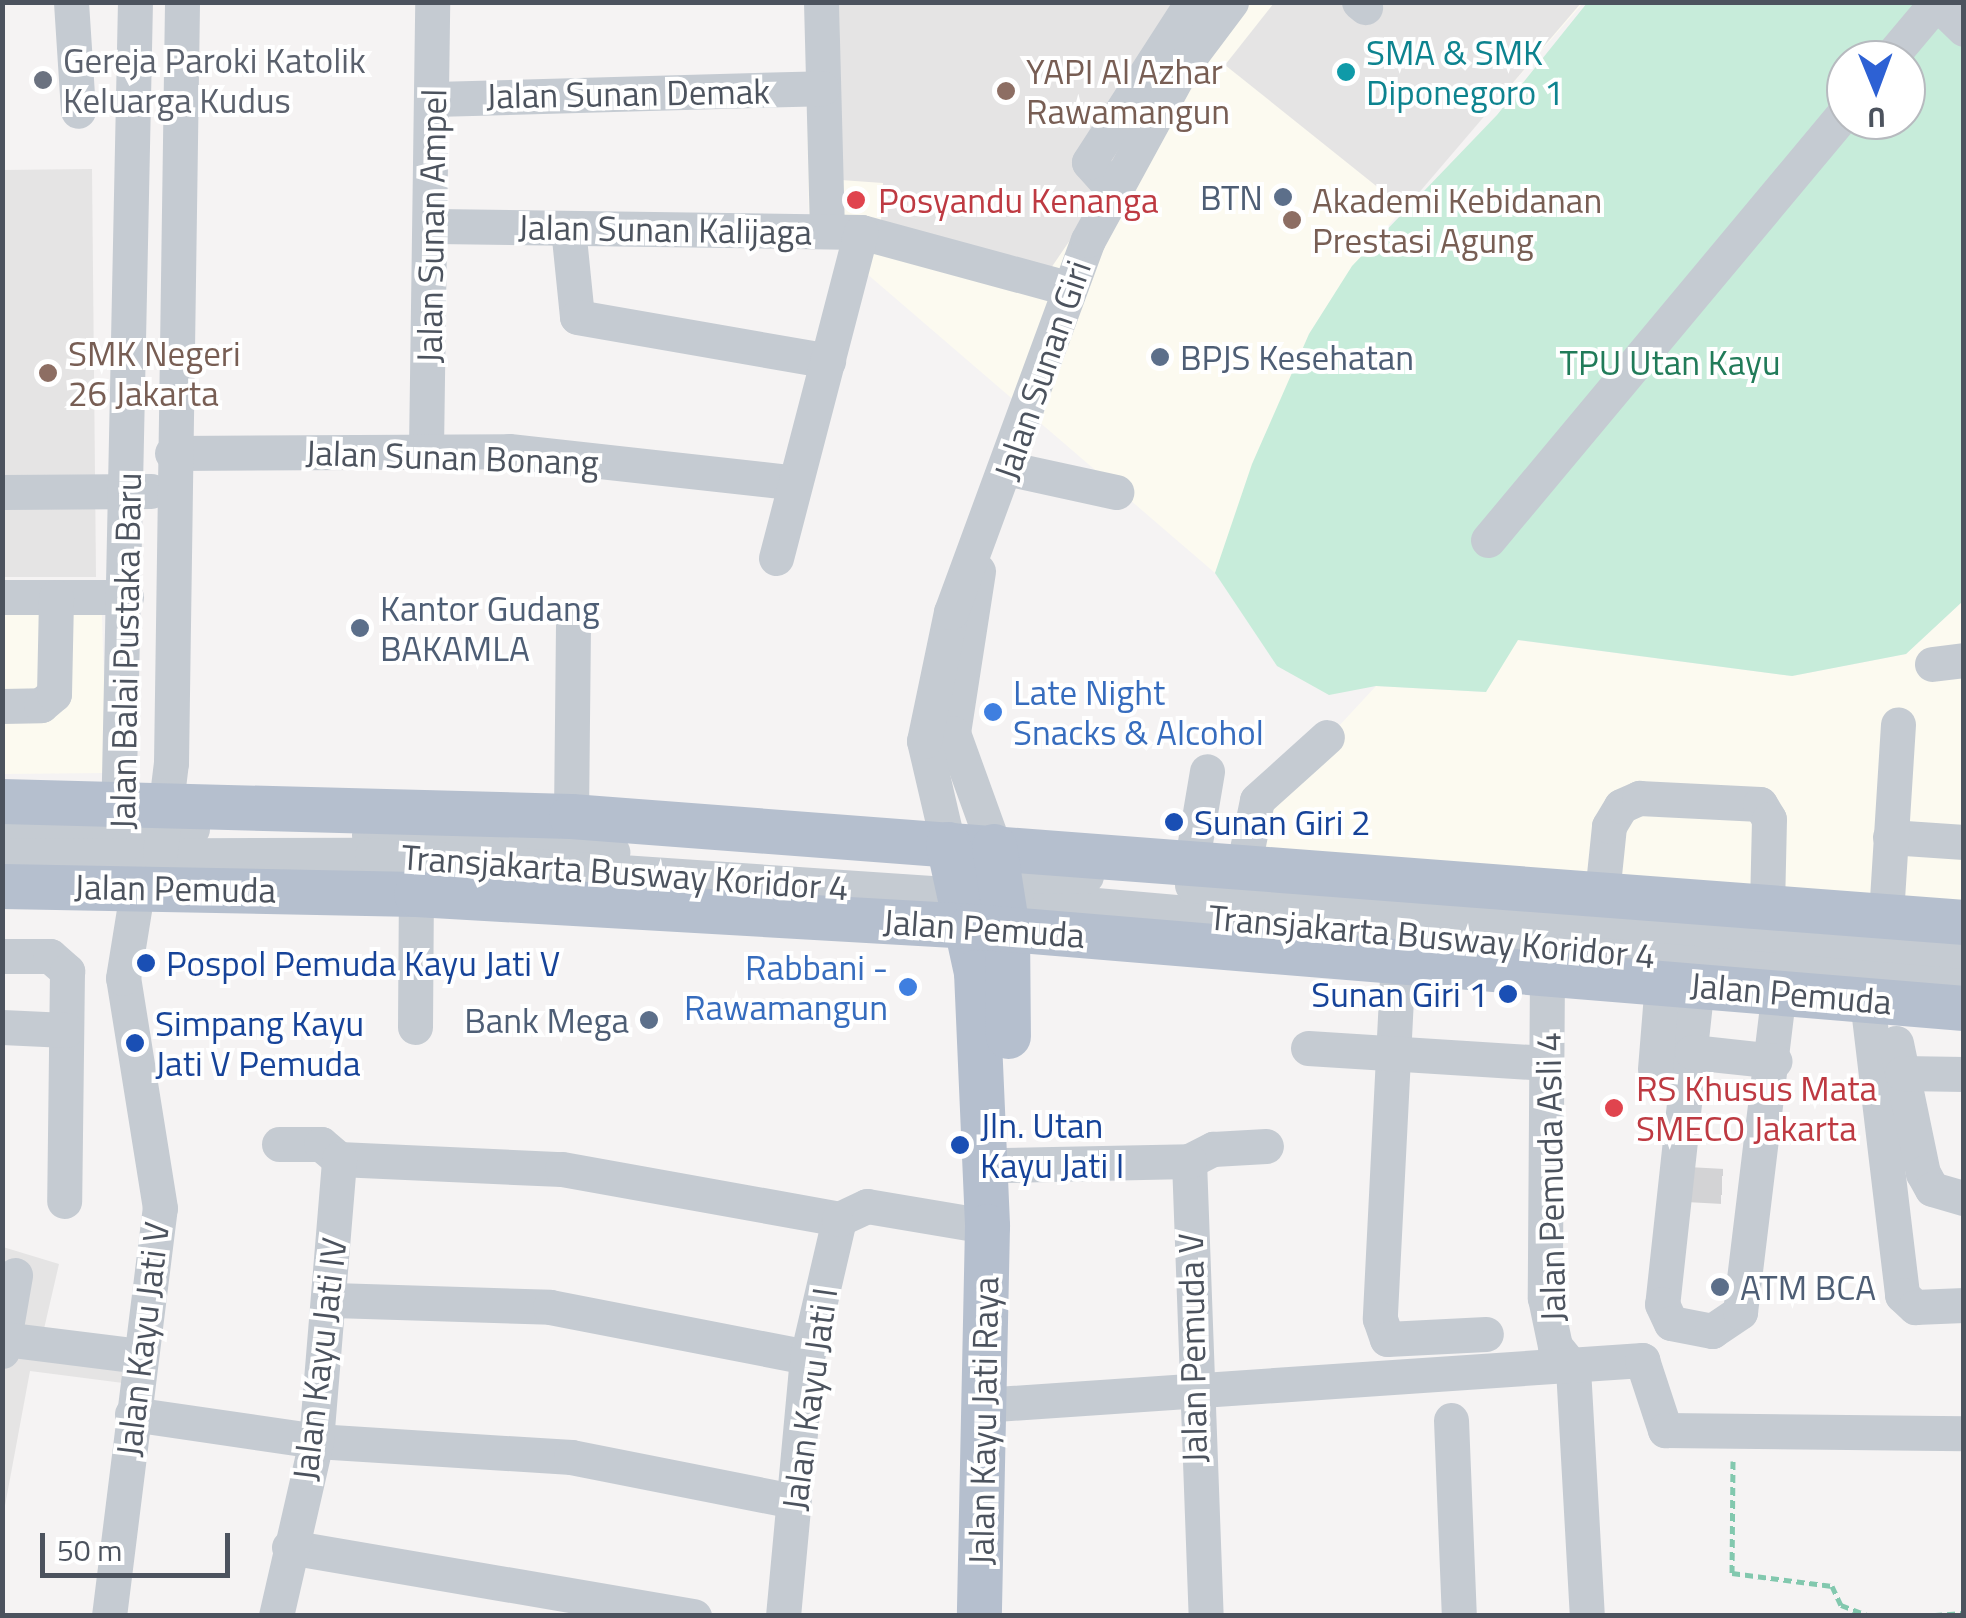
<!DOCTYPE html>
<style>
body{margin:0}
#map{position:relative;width:1966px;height:1618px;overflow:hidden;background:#f5f3f3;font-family:"Titillium Web",sans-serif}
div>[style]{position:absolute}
.commercial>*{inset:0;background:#fcfaf0}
.education>*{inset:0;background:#e5e4e4}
.green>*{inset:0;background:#c7ecda}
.minor-tunnel>*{height:35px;margin-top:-17.5px;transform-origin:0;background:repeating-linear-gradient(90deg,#d3d3d5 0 35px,transparent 0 53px)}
.path>*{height:5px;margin-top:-2.5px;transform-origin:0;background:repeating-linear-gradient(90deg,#82c8ae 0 8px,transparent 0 13px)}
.minor>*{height:35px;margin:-17.5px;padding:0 17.5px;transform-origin:17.5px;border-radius:17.5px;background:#c5cbd2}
.major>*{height:45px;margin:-22.5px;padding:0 22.5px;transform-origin:22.5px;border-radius:22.5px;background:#b5bfce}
.dots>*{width:28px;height:28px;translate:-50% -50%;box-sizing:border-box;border:5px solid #fff;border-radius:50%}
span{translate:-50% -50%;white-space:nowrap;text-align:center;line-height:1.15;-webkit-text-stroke:8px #fff;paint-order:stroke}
.culture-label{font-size:35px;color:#0d838f}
.left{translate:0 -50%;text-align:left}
.worship-label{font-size:35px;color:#5b616d}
.education-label{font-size:35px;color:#785e54}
.street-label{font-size:35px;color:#4c535e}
.service-label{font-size:35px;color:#4e5e75}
.right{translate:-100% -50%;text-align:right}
.health-label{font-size:35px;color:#be3a42}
.park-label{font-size:35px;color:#217b59}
.shop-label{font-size:35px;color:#366cbe}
.transit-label{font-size:35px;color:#164399}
.frame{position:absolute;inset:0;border:5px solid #4c535e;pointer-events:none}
.north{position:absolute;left:1826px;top:40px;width:100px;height:100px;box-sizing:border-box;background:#fff;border:2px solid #b7babf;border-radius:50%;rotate:179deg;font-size:28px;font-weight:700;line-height:40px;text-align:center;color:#4c535e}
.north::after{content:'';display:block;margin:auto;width:35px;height:45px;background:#2d61d4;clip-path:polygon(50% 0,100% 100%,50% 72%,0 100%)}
.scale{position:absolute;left:40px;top:1533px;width:190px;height:45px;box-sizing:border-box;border:5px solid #4c535e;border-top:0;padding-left:12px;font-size:30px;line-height:35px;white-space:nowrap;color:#4c535e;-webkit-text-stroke:8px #fff;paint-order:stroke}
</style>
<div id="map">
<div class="commercial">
<i style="clip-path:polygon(805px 3px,1583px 3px,1353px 266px,1309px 334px,1215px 573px,809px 224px)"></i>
<i style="clip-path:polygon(101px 587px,107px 773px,3px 774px,2px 588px)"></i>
<i style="clip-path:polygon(1963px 601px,1963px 922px,1244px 864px,1251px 821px,1376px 686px,1486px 692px,1517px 640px,1792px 676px,1906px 654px)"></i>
</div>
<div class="education">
<i style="clip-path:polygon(839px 3px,1232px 3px,1051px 268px,881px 221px,883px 183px,841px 180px)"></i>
<i style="clip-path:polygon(1274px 3px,1581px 3px,1405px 209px,1225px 65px)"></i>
<i style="clip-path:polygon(92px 169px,96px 577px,3px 577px,2px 170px)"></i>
<i style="clip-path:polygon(3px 1247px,59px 1264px,44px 1329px,130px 1347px,123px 1383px,30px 1371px,4px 1511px)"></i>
</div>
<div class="green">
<i style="clip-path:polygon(evenodd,1587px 3px,1963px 3px,1963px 601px,1906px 654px,1792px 676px,1518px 640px,1486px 692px,1376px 686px,1329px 695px,1277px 666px,1215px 573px,1252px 464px,1309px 334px,1352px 266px,1497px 115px,1587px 3px,1846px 60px,1906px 60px,1906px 120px,1846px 120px,1846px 60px)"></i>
</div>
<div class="minor-tunnel">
<i style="left:1687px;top:1184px;width:55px;rotate:3.1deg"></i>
</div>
<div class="path">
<i style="left:1733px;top:1461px;width:112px;rotate:90.5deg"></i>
<i style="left:1732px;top:1573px;width:101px;rotate:7.4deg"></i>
<i style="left:1832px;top:1586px;width:21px;rotate:65deg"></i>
<i style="left:1841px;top:1605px;width:30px;rotate:21deg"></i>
<i style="left:1921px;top:1616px;width:43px;rotate:-4deg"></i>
</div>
<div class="minor">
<i style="left:71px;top:2px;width:109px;rotate:86.3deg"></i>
<i style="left:821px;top:2px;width:229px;rotate:88.5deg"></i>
<i style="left:1359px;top:2px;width:8px;rotate:40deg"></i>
<i style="left:1936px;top:2px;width:39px;rotate:44deg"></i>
<i style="left:1888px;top:60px;width:73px;rotate:-50deg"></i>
<i style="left:434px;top:99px;width:388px;rotate:-1.6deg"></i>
<i style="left:1113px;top:189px;width:36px;rotate:-132deg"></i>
<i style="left:1089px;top:162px;width:190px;rotate:-57.2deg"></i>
<i style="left:436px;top:226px;width:425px;rotate:0.8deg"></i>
<i style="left:861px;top:232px;width:213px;rotate:15.2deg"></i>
<i style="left:568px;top:228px;width:89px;rotate:84.2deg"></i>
<i style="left:577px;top:317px;width:255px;rotate:9.9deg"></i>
<i style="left:426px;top:450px;width:448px;rotate:-89.2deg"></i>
<i style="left:172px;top:453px;width:337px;rotate:-0.3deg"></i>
<i style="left:509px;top:451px;width:285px;rotate:6.3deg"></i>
<i style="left:1006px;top:468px;width:113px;rotate:12.3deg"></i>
<i style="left:2px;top:492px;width:149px;rotate:-0.4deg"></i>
<i style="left:1488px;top:540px;width:559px;rotate:-50.16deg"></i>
<i style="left:776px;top:558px;width:337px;rotate:-75.4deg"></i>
<i style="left:978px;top:571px;width:164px;rotate:98.8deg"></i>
<i style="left:953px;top:733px;width:120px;rotate:70.1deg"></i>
<i style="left:2px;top:597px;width:124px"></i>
<i style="left:1932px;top:664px;width:32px;rotate:-7deg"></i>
<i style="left:2px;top:706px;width:39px;rotate:-1deg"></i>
<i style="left:41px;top:705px;width:17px;rotate:-40deg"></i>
<i style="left:54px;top:694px;width:97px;rotate:-88.8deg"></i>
<i style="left:571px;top:816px;width:198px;rotate:-89.4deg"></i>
<i style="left:118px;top:826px;width:824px;rotate:-88.82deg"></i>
<i style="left:2px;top:827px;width:190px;rotate:0.6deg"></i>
<i style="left:369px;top:835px;width:244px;rotate:4deg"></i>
<i style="left:1890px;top:837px;width:74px;rotate:3.9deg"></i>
<i style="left:948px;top:844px;width:106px;rotate:-103.1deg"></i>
<i style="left:924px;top:741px;width:132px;rotate:-78.2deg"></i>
<i style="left:951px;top:612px;width:396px;rotate:-69.8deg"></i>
<i style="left:1088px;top:240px;width:198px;rotate:-61.4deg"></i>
<i style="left:1183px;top:66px;width:80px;rotate:-53.1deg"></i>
<i style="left:2px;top:856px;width:370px;rotate:-0.2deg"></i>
<i style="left:372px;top:855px;width:680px;rotate:3.88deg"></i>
<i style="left:1050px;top:901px;width:917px;rotate:5deg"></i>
<i style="left:1192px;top:860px;width:90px;rotate:-80.4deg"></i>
<i style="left:1244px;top:864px;width:65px;rotate:-78.5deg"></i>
<i style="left:1257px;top:800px;width:94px;rotate:-42deg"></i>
<i style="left:973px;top:874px;width:113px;rotate:1deg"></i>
<i style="left:1192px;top:885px;width:775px;rotate:4.89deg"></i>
<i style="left:1602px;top:894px;width:68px;rotate:-84.1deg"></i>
<i style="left:1609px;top:826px;width:23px;rotate:-59deg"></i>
<i style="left:1621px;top:806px;width:20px;rotate:-24deg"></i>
<i style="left:1639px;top:798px;width:121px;rotate:2.8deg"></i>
<i style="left:1760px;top:804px;width:17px;rotate:59deg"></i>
<i style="left:1769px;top:819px;width:88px;rotate:91.3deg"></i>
<i style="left:1886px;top:915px;width:191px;rotate:-86.4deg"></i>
<i style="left:2px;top:956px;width:48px"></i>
<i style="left:50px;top:956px;width:23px;rotate:41deg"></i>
<i style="left:67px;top:971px;width:230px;rotate:90.7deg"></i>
<i style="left:1398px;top:958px;width:361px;rotate:92.9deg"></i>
<i style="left:1380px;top:1319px;width:21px;rotate:71deg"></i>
<i style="left:1387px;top:1339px;width:99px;rotate:-2.9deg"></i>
<i style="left:1547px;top:971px;width:327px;rotate:90.4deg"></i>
<i style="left:1545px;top:1298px;width:49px;rotate:78.2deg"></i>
<i style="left:1555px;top:1346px;width:28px;rotate:51deg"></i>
<i style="left:1573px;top:1368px;width:248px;rotate:86.8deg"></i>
<i style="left:1697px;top:984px;width:322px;rotate:96.2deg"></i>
<i style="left:1662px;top:1304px;width:21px;rotate:65deg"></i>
<i style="left:1671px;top:1323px;width:42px;rotate:11deg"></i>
<i style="left:1712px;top:1331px;width:34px;rotate:-34deg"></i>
<i style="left:1740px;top:1312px;width:322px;rotate:-83.1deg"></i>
<i style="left:1867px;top:1000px;width:297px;rotate:83.2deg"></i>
<i style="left:1902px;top:1295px;width:18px;rotate:43deg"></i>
<i style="left:1915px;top:1307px;width:49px;rotate:-2.3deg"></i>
<i style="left:2px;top:1027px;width:64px;rotate:2.7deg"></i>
<i style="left:415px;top:1027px;width:133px;rotate:-89.6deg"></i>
<i style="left:1896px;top:1043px;width:133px;rotate:78.3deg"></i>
<i style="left:1923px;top:1173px;width:18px;rotate:61deg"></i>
<i style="left:1932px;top:1189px;width:33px;rotate:16deg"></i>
<i style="left:1308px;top:1048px;width:224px;rotate:3.6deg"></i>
<i style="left:1692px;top:1052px;width:83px;rotate:6.2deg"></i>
<i style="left:1655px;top:1069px;width:87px;rotate:-85.4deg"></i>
<i style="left:1902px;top:1073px;width:62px;rotate:0.9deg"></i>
<i style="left:279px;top:1144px;width:42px"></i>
<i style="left:321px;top:1144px;width:23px;rotate:40deg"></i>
<i style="left:339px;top:1159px;width:223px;rotate:2.6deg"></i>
<i style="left:562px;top:1169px;width:281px;rotate:10.2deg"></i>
<i style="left:1189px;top:1161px;width:455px;rotate:87.9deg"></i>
<i style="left:1189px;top:1161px;width:27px;rotate:-27deg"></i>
<i style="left:1213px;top:1149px;width:53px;rotate:-3.2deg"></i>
<i style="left:1004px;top:1165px;width:185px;rotate:-1.2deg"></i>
<i style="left:333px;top:1300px;width:217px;rotate:1.8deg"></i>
<i style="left:550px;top:1307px;width:262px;rotate:11deg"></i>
<i style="left:4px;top:1339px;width:65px;rotate:-80.2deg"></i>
<i style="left:2px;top:1351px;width:12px;rotate:-81deg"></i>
<i style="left:4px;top:1339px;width:138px;rotate:7.1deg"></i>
<i style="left:982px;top:1405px;width:662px;rotate:-3.9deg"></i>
<i style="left:1642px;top:1360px;width:74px;rotate:71.8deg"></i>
<i style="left:1665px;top:1430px;width:299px;rotate:0.6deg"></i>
<i style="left:132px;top:1414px;width:186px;rotate:8.3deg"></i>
<i style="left:316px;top:1441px;width:256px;rotate:3.6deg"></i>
<i style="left:571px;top:1457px;width:226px;rotate:11.2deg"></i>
<i style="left:1451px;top:1420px;width:196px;rotate:87.7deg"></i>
<i style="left:289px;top:1547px;width:411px;rotate:9.7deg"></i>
<i style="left:109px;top:1616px;width:411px;rotate:-82.9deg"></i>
<i style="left:160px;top:1208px;width:233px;rotate:-99.1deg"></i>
<i style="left:123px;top:978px;width:94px;rotate:-80.8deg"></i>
<i style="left:138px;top:885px;width:40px;rotate:-56deg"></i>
<i style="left:160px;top:852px;width:90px;rotate:-83deg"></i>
<i style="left:171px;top:763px;width:761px;rotate:-89.17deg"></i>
<i style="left:276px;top:1616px;width:180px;rotate:-77.1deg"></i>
<i style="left:316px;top:1441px;width:283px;rotate:-85.3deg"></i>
<i style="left:783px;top:1616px;width:260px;rotate:-84.7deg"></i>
<i style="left:807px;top:1357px;width:142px;rotate:-76.9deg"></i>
<i style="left:839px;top:1219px;width:31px;rotate:-25deg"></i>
<i style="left:867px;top:1206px;width:122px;rotate:9.5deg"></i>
</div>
<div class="major">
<i style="left:2px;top:801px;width:569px;rotate:1.51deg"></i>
<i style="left:571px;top:816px;width:1397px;rotate:4.35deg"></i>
<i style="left:948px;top:844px;width:131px;rotate:77.7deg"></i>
<i style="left:976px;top:972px;width:254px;rotate:87.5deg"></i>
<i style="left:987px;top:1226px;width:390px;rotate:91.2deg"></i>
<i style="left:994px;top:846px;width:84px;rotate:81.1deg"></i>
<i style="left:1007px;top:929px;width:107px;rotate:89.5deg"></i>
<i style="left:2px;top:886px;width:414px;rotate:1.1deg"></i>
<i style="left:416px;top:894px;width:556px;rotate:3.3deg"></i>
<i style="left:971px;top:926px;width:996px;rotate:4.72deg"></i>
</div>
<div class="dots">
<i style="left:1346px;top:72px;background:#0f9aa8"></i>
<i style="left:43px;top:80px;background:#6b7280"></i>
<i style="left:1006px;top:91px;background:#8d6e63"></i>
<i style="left:1283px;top:197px;background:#5c6f8a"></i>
<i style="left:856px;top:200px;background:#e0444e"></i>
<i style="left:1292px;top:220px;background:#8d6e63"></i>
<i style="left:1160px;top:357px;background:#5c6f8a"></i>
<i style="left:48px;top:373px;background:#8d6e63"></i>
<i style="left:360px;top:628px;background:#5c6f8a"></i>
<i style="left:993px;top:712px;background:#3f7fe0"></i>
<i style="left:1174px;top:822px;background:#1a4fb4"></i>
<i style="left:146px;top:963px;background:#1a4fb4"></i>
<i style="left:908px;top:987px;background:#3f7fe0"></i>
<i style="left:1508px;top:994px;background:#1a4fb4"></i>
<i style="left:649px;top:1020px;background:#5c6f8a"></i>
<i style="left:135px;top:1043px;background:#1a4fb4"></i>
<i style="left:1614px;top:1108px;background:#e0444e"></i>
<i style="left:960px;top:1145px;background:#1a4fb4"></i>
<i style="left:1720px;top:1287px;background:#5c6f8a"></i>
</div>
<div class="culture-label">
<span class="left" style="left:1366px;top:72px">SMA &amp; SMK<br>Diponegoro 1</span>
</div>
<div class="worship-label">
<span class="left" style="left:63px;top:80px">Gereja Paroki Katolik<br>Keluarga Kudus</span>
</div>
<div class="education-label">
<span class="left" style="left:1026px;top:91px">YAPI Al Azhar<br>Rawamangun</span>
<span class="left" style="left:1312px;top:220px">Akademi Kebidanan<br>Prestasi Agung</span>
<span class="left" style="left:68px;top:373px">SMK Negeri<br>26 Jakarta</span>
</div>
<div class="street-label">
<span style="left:628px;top:93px;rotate:-1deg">Jalan Sunan Demak</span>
<span style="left:431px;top:226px;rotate:-89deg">Jalan Sunan Ampel</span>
<span style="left:665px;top:229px;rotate:1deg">Jalan Sunan Kalijaga</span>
<span style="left:1042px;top:370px;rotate:-71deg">Jalan Sunan Giri</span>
<span style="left:452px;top:457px;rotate:2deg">Jalan Sunan Bonang</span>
<span style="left:125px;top:651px;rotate:-89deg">Jalan Balai Pustaka Baru</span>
<span style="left:625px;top:872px;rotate:4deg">Transjakarta Busway Koridor 4</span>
<span style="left:175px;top:888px;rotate:1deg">Jalan Pemuda</span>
<span style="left:984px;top:928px;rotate:4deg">Jalan Pemuda</span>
<span style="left:1432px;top:936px;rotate:5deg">Transjakarta Busway Koridor 4</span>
<span style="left:1791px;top:993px;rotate:5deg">Jalan Pemuda</span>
<span style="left:1550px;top:1177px;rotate:-91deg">Jalan Pemuda Asli 4</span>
<span style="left:142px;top:1339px;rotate:-83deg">Jalan Kayu Jati V</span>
<span style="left:1192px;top:1348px;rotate:-91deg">Jalan Pemuda V</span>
<span style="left:319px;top:1359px;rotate:-83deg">Jalan Kayu Jati IV</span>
<span style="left:809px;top:1399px;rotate:-82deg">Jalan Kayu Jati I</span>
<span style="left:983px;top:1421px;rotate:-89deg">Jalan Kayu Jati Raya</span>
</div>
<div class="service-label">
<span class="right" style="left:1263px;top:197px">BTN</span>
<span class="left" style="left:1180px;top:357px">BPJS Kesehatan</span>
<span class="left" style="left:380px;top:628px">Kantor Gudang<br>BAKAMLA</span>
<span class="right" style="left:629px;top:1020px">Bank Mega</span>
<span class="left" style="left:1740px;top:1287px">ATM BCA</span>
</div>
<div class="health-label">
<span class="left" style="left:878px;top:200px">Posyandu Kenanga</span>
<span class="left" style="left:1636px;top:1108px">RS Khusus Mata<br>SMECO Jakarta</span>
</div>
<div class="park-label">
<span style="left:1670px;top:362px">TPU Utan Kayu</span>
</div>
<div class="shop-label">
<span class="left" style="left:1013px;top:712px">Late Night<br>Snacks &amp; Alcohol</span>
<span class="right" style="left:888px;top:987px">Rabbani -<br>Rawamangun</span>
</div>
<div class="transit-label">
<span class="left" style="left:1194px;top:822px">Sunan Giri 2</span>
<span class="left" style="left:166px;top:963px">Pospol Pemuda Kayu Jati V</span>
<span class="right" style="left:1488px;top:994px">Sunan Giri 1</span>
<span class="left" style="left:155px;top:1043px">Simpang Kayu<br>Jati V Pemuda</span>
<span class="left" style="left:980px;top:1145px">Jln. Utan<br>Kayu Jati I</span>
</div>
<div class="frame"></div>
<div class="north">U</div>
<div class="scale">50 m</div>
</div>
